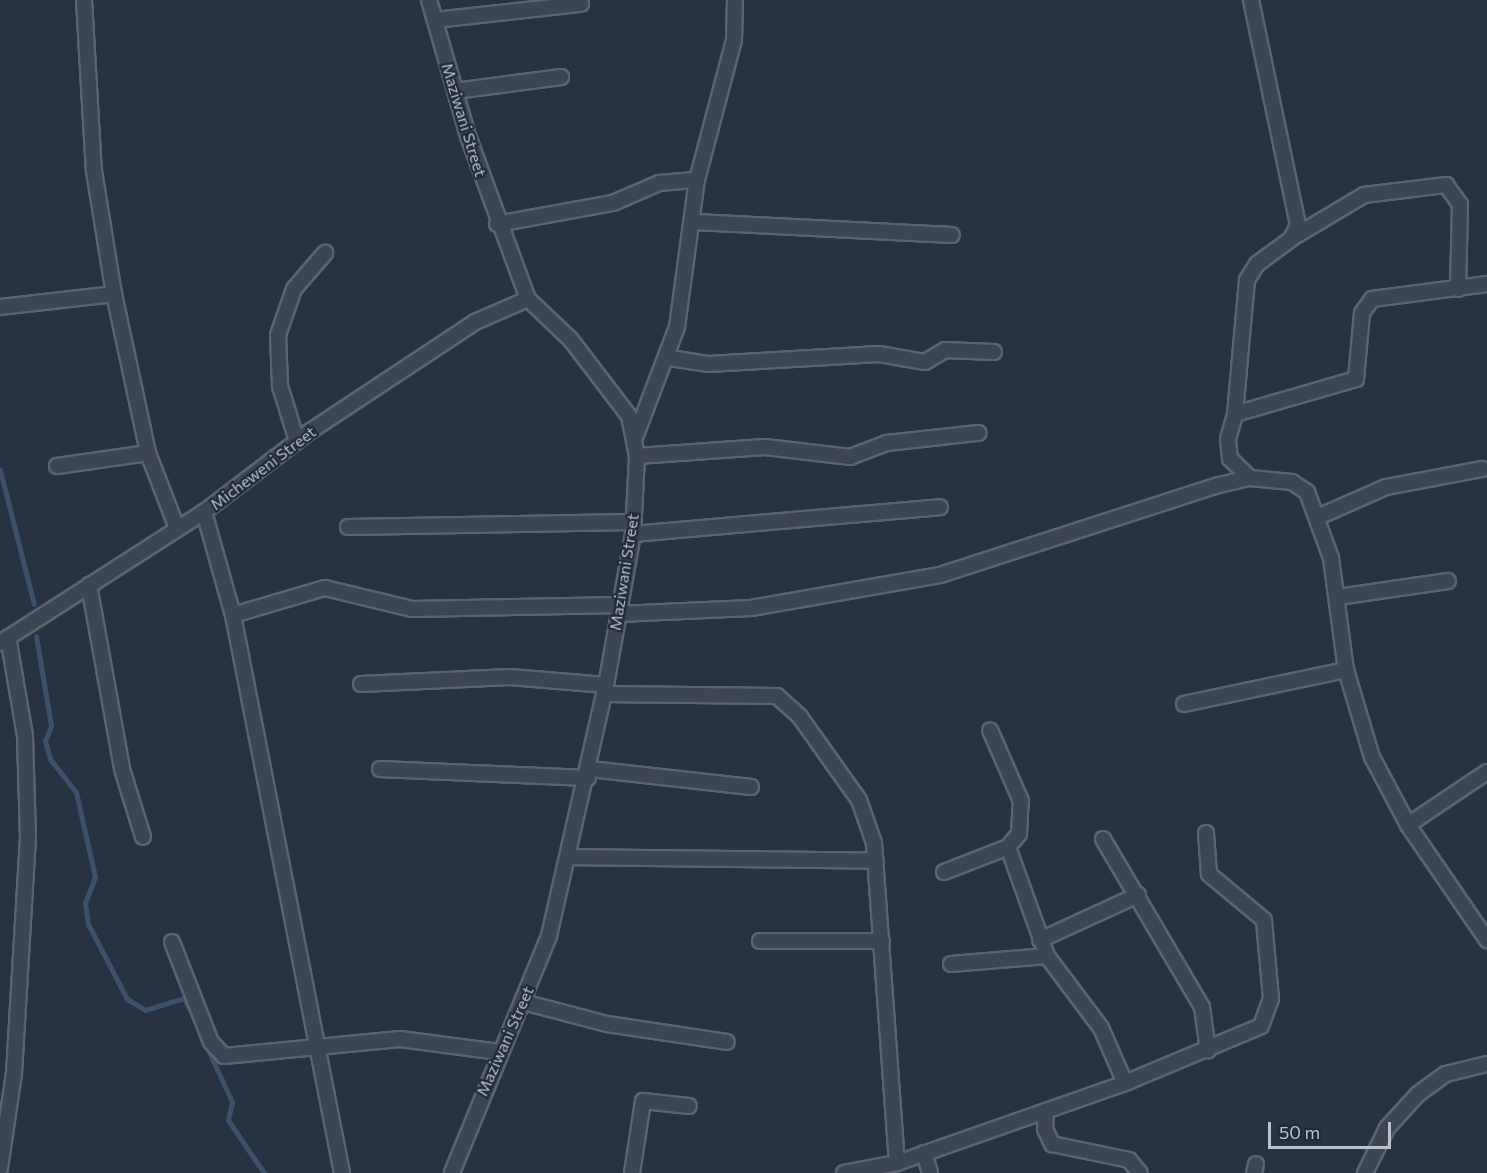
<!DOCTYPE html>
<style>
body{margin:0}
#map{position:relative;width:1487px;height:1173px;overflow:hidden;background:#273343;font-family:Commissioner,sans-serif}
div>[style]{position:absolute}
.stream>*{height:5px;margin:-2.5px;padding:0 2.5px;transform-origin:2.5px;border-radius:2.5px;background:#3e516c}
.roads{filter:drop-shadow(2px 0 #5a6370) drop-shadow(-2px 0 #5a6370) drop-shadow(0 2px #5a6370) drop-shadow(0 -2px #5a6370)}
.street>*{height:14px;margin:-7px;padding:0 7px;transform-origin:7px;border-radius:7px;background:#3c4553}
span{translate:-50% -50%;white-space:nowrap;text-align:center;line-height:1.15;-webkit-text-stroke:4.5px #202a38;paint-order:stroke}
.street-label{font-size:16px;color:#b9c1cd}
.scale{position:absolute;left:1268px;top:1122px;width:123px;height:27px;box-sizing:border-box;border:3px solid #b9c1cd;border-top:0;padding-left:8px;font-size:18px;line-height:21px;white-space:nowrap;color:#b9c1cd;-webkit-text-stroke:4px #202a38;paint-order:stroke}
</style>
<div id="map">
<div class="stream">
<i style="left:0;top:470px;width:138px;rotate:75.8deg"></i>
<i style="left:36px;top:636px;width:91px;rotate:80.5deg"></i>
<i style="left:51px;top:726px;width:16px;rotate:112deg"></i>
<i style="left:45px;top:741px;width:19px;rotate:74deg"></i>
<i style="left:50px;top:759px;width:42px;rotate:51.8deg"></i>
<i style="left:76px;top:792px;width:87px;rotate:77.4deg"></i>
<i style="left:95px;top:877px;width:28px;rotate:111deg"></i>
<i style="left:85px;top:903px;width:21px;rotate:82deg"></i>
<i style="left:88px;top:924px;width:85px;rotate:62.5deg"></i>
<i style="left:127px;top:999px;width:21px;rotate:31deg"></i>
<i style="left:145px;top:1010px;width:41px;rotate:-17.1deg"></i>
<i style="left:184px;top:998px;width:30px;rotate:63deg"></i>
<i style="left:206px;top:1045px;width:63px;rotate:65.5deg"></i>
<i style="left:232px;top:1102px;width:18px;rotate:103deg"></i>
<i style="left:228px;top:1120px;width:64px;rotate:55.8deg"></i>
</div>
<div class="roads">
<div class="street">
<i style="left:84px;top:0;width:171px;rotate:86.7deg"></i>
<i style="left:94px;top:171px;width:125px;rotate:80.8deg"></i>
<i style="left:114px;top:294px;width:163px;rotate:77.9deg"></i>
<i style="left:148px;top:453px;width:80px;rotate:68.9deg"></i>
<i style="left:429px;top:0;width:141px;rotate:74deg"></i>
<i style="left:468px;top:136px;width:174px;rotate:69.8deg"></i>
<i style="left:528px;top:299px;width:59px;rotate:43.6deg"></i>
<i style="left:571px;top:340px;width:96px;rotate:52.7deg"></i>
<i style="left:629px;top:416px;width:41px;rotate:78.7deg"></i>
<i style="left:637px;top:456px;width:78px;rotate:92.9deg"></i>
<i style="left:633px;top:534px;width:153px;rotate:100.1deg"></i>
<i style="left:606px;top:685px;width:257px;rotate:102.8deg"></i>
<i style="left:549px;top:936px;width:256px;rotate:112.3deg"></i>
<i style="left:435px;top:20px;width:147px;rotate:-6.3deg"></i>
<i style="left:455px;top:91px;width:107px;rotate:-7.5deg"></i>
<i style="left:695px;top:222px;width:257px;rotate:2.9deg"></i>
<i style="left:497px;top:224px;width:118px;rotate:-10.3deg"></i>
<i style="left:613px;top:203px;width:50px;rotate:-23.5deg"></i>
<i style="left:659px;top:183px;width:38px;rotate:-5deg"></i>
<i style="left:1292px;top:238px;width:84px;rotate:-30.8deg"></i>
<i style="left:1364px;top:195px;width:83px;rotate:-7deg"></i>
<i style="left:1446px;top:185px;width:24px;rotate:54deg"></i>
<i style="left:1460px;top:204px;width:85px;rotate:91.3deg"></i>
<i style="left:0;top:307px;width:115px;rotate:-6.5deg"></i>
<i style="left:670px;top:358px;width:39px;rotate:9deg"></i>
<i style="left:709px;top:364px;width:170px;rotate:-3.4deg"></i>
<i style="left:879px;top:354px;width:47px;rotate:9.9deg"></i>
<i style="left:925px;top:362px;width:23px;rotate:-31deg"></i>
<i style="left:945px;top:350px;width:49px;rotate:2.3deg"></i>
<i style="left:1235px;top:414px;width:126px;rotate:-16.1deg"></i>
<i style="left:1356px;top:379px;width:66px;rotate:-84.8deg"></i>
<i style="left:1362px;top:313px;width:17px;rotate:-54deg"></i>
<i style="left:1372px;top:299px;width:116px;rotate:-7.4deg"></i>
<i style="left:636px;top:435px;width:116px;rotate:-69.2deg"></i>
<i style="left:677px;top:327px;width:148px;rotate:-82.3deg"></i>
<i style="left:697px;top:180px;width:145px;rotate:-75.2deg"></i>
<i style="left:734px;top:40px;width:40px;rotate:-88.6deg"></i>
<i style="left:297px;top:441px;width:58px;rotate:-107.2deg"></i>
<i style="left:280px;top:386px;width:51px;rotate:-92.2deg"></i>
<i style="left:278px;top:335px;width:49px;rotate:-70.8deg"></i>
<i style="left:294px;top:289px;width:48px;rotate:-49.3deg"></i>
<i style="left:637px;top:456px;width:128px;rotate:-4deg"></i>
<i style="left:765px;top:447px;width:86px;rotate:6.7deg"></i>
<i style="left:850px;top:457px;width:40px;rotate:-21deg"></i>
<i style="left:887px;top:443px;width:92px;rotate:-6.3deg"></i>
<i style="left:57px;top:466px;width:92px;rotate:-8.1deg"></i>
<i style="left:1250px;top:478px;width:28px;rotate:-136deg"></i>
<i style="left:1230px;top:459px;width:20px;rotate:-96deg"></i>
<i style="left:1228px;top:439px;width:26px;rotate:-74deg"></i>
<i style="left:1235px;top:414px;width:135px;rotate:-84.9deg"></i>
<i style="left:1247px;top:280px;width:19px;rotate:-58deg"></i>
<i style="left:1257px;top:264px;width:42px;rotate:-36.3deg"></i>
<i style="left:1291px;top:239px;width:16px;rotate:-63deg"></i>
<i style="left:1298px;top:225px;width:230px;rotate:-101.8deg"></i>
<i style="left:204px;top:512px;width:107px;rotate:74.3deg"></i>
<i style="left:233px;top:615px;width:569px;rotate:78.95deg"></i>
<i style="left:1318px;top:517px;width:74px;rotate:-23.8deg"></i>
<i style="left:1386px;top:487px;width:98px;rotate:-10.6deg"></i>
<i style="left:348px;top:527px;width:286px;rotate:-1deg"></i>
<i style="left:633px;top:534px;width:308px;rotate:-5deg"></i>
<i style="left:89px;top:585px;width:187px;rotate:79.8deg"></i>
<i style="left:122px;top:769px;width:71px;rotate:72.8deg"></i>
<i style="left:1338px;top:597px;width:111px;rotate:-8.3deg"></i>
<i style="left:618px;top:614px;width:133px;rotate:-2.6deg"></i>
<i style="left:751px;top:608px;width:192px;rotate:-9.9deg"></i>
<i style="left:940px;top:575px;width:293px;rotate:-17.9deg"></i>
<i style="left:1219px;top:485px;width:32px;rotate:-13deg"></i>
<i style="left:1250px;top:478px;width:42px;rotate:5.4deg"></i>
<i style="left:1292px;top:482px;width:18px;rotate:34deg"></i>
<i style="left:1307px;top:492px;width:70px;rotate:70deg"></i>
<i style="left:1331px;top:558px;width:113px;rotate:82.4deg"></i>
<i style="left:1346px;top:670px;width:91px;rotate:73.4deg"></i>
<i style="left:1372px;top:757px;width:77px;rotate:62.1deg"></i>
<i style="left:1408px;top:825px;width:140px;rotate:55.5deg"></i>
<i style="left:233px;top:615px;width:96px;rotate:-16.4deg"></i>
<i style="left:325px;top:588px;width:89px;rotate:13.6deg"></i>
<i style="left:412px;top:609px;width:207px;rotate:-1.1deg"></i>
<i style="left:0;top:643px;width:242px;rotate:-32.7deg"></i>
<i style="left:204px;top:512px;width:132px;rotate:-37.3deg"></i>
<i style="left:309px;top:432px;width:199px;rotate:-33.5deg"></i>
<i style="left:475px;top:322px;width:58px;rotate:-23.5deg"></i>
<i style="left:361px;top:684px;width:149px;rotate:-2.7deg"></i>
<i style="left:510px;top:677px;width:96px;rotate:4.8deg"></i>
<i style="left:604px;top:694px;width:173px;rotate:0.7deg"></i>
<i style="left:777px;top:696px;width:31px;rotate:42deg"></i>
<i style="left:800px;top:717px;width:102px;rotate:54.6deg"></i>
<i style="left:859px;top:800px;width:46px;rotate:70.8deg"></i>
<i style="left:874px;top:843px;width:321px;rotate:85.9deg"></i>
<i style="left:1184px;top:704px;width:166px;rotate:-11.9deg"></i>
<i style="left:380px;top:769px;width:208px;rotate:2.5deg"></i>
<i style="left:590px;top:769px;width:162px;rotate:6.4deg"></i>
<i style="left:1408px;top:825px;width:95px;rotate:-33.9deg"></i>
<i style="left:1103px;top:839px;width:195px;rotate:59.5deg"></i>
<i style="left:1202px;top:1007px;width:44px;rotate:82.2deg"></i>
<i style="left:1008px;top:847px;width:116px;rotate:70.3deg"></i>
<i style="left:1047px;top:956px;width:90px;rotate:53.1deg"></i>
<i style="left:1101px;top:1028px;width:60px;rotate:66.4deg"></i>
<i style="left:568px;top:857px;width:308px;rotate:0.7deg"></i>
<i style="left:944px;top:872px;width:69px;rotate:-21.3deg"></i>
<i style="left:1008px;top:847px;width:17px;rotate:-50deg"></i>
<i style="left:1019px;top:834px;width:33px;rotate:-87deg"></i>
<i style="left:1021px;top:801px;width:77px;rotate:-113.6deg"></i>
<i style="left:1040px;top:940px;width:108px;rotate:-24.7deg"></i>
<i style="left:760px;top:941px;width:122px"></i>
<i style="left:172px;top:942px;width:107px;rotate:68.7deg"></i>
<i style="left:211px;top:1042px;width:19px;rotate:47deg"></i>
<i style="left:224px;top:1056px;width:177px;rotate:-5.5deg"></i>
<i style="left:400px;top:1039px;width:100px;rotate:7.5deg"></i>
<i style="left:951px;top:964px;width:96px;rotate:-4.8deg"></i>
<i style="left:523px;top:1002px;width:87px;rotate:14.7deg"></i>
<i style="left:607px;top:1024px;width:121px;rotate:8.5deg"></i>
<i style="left:1046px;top:1111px;width:18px;rotate:93deg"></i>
<i style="left:1045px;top:1129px;width:17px;rotate:65deg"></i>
<i style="left:1052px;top:1144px;width:79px;rotate:11.7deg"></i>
<i style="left:1129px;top:1160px;width:17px;rotate:50deg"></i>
<i style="left:924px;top:1153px;width:21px;rotate:73deg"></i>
<i style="left:0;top:1168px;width:96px;rotate:-81.6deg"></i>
<i style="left:14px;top:1073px;width:236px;rotate:-86.6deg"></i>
<i style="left:28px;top:837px;width:101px;rotate:-91.7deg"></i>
<i style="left:25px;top:736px;width:100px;rotate:-99.7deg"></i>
<i style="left:632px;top:1173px;width:73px;rotate:-81.3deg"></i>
<i style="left:643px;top:1101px;width:46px;rotate:6.2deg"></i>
<i style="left:844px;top:1173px;width:54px;rotate:-10.7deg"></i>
<i style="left:897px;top:1163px;width:242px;rotate:-19.3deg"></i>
<i style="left:1125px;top:1083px;width:147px;rotate:-22.7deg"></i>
<i style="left:1261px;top:1026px;width:29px;rotate:-70deg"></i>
<i style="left:1271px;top:999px;width:79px;rotate:-95.1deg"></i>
<i style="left:1264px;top:920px;width:72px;rotate:-140.1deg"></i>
<i style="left:1209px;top:874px;width:41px;rotate:-94.2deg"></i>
<i style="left:1254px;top:1173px;width:9px;rotate:-77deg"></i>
<i style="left:1365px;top:1173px;width:50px;rotate:-63.9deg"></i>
<i style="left:1387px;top:1128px;width:46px;rotate:-47.6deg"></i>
<i style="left:1418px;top:1094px;width:34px;rotate:-36deg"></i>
<i style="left:1446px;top:1074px;width:42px;rotate:-13.7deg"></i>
</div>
</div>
<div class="street-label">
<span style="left:464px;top:120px;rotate:73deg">Maziwani Street</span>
<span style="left:263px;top:468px;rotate:-37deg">Micheweni Street</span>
<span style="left:624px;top:572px;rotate:-81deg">Maziwani Street</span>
<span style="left:505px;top:1041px;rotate:-66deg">Maziwani Street</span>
</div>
<div class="scale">50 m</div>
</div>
